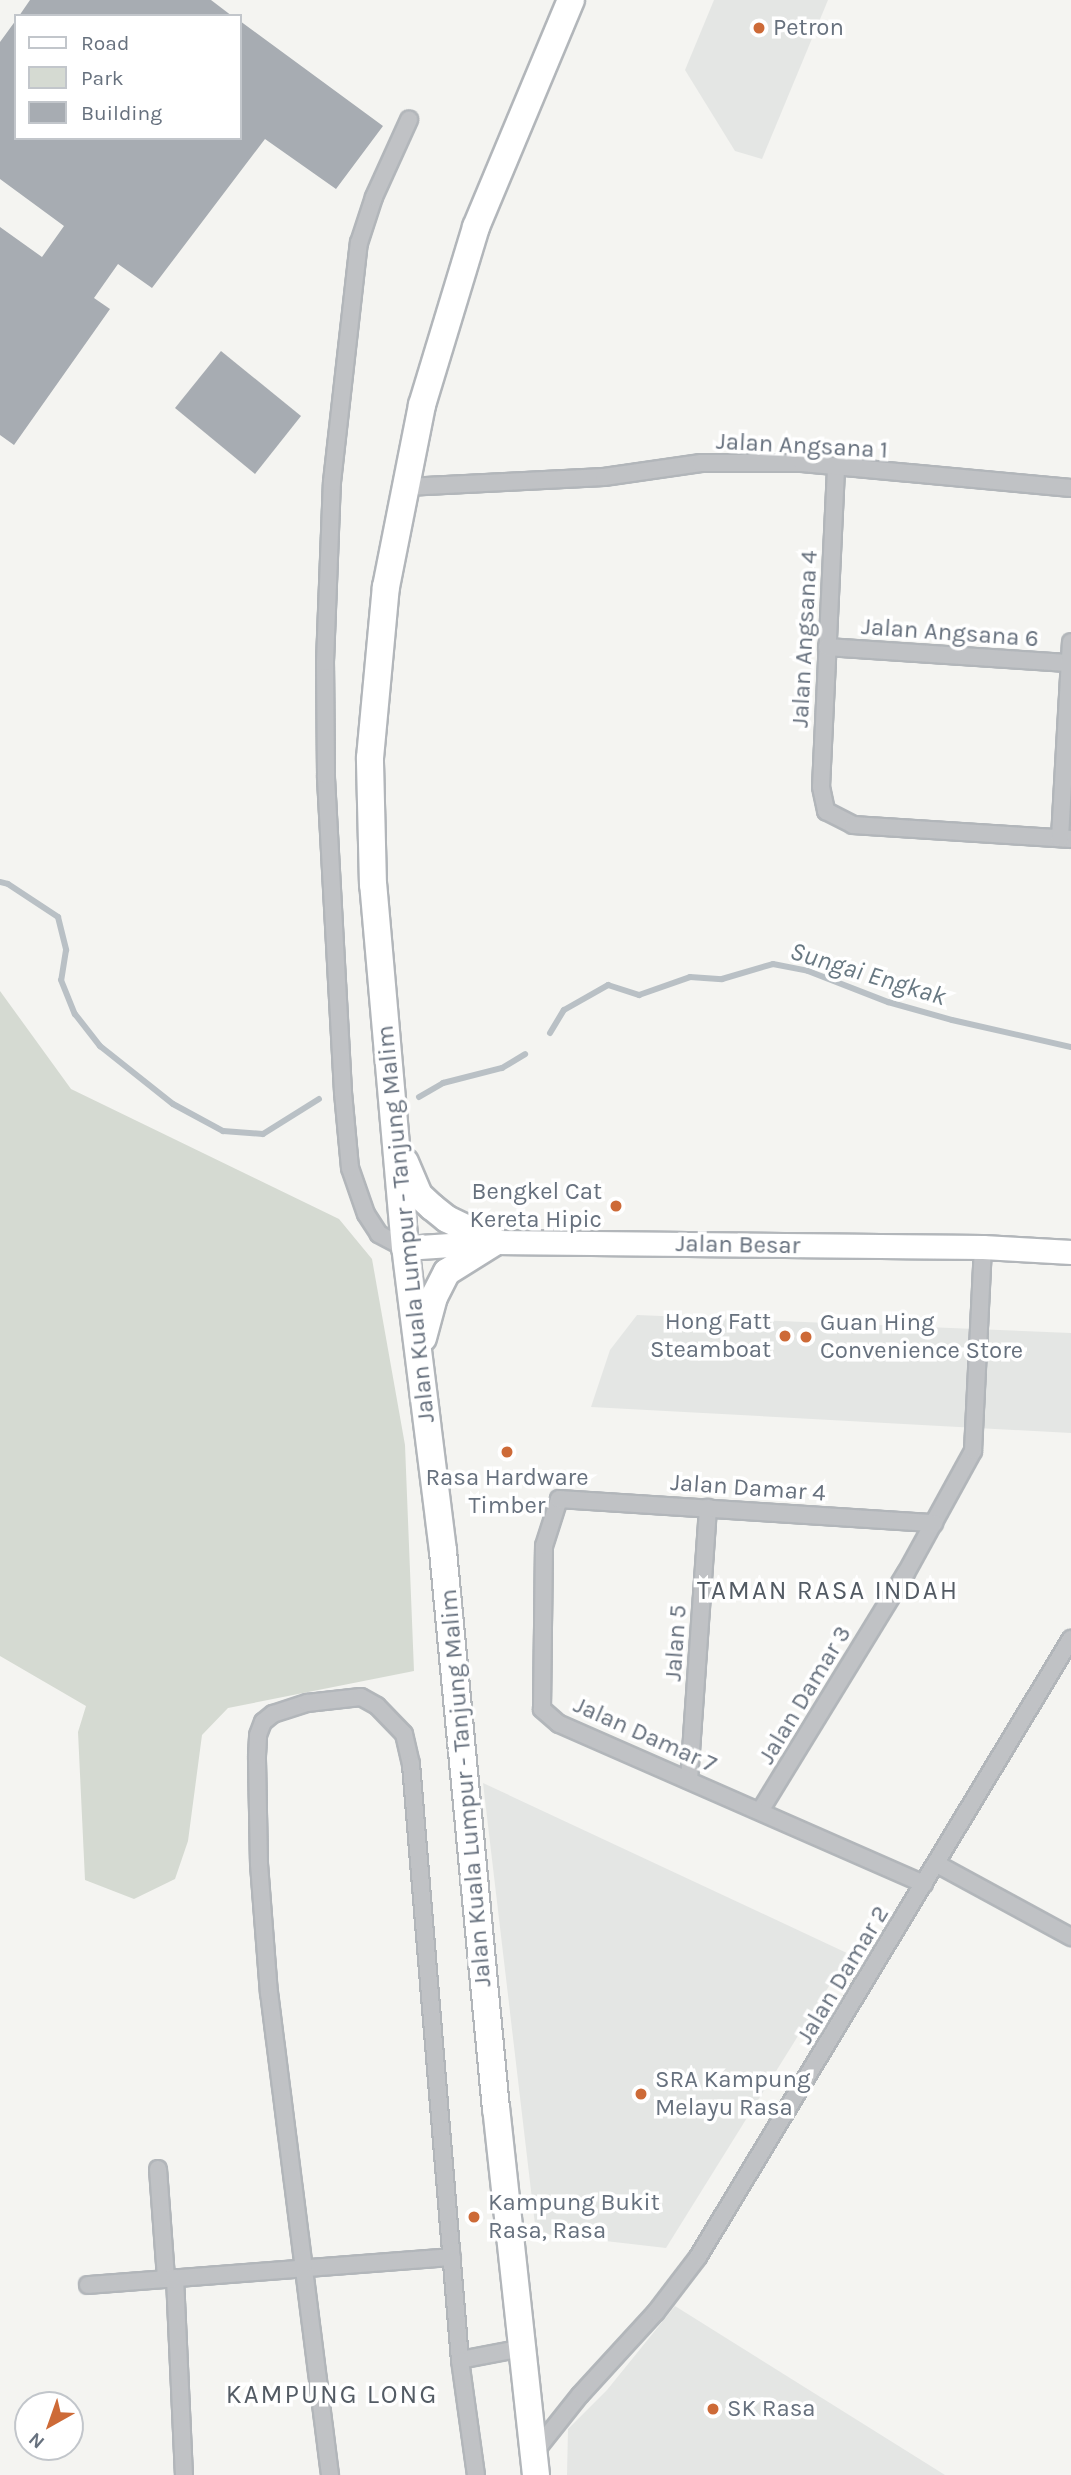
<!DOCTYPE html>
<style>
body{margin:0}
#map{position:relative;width:1071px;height:2475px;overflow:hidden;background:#f4f4f1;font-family:Karla,sans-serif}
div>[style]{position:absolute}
.built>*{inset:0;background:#e4e6e4}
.green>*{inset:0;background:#d5dad2}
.stream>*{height:6px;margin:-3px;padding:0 3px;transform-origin:3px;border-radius:3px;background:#b9c0c5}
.building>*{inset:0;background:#a7acb2}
.roads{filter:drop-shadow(2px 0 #b2b6ba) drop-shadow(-2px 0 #b2b6ba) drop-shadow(0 2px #b2b6ba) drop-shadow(0 -2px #b2b6ba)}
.street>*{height:16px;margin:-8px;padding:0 8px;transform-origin:8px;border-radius:8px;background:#c0c2c5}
.secondary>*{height:23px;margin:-11.5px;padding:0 11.5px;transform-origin:11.5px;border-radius:11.5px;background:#fff}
.primary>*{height:26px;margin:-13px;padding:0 13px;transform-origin:13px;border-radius:13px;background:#fff}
.dots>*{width:19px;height:19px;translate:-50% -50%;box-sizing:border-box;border:4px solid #fff;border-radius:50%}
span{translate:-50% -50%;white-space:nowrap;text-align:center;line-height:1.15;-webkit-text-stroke:7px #fff;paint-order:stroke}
.poi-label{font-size:24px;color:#67717e}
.left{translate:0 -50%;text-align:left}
.right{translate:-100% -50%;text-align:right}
.street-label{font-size:24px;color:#67717e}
.water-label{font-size:26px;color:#687882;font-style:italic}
.neighbourhood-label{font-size:26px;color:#535b64;letter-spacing:2px}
.legend{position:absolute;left:14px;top:14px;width:228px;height:126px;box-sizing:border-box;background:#fff;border:2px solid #c2c6cb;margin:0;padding:9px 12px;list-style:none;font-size:21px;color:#67717e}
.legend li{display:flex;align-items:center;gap:14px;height:35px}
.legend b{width:35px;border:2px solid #c2c6cb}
.north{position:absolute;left:14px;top:2391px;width:70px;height:70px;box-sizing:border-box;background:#fff;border:2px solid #c2c6cb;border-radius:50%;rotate:220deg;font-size:19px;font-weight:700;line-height:28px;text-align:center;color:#67717e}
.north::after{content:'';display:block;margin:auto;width:24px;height:32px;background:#cd6a37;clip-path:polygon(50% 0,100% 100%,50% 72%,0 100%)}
</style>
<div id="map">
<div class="built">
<i style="clip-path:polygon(714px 0,828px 0,762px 159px,735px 151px,685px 70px)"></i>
<i style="clip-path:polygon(637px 1315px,1071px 1333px,1071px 1433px,591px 1407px,610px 1350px)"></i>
<i style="clip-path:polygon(483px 1783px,849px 1954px,666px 2248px,536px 2233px)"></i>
<i style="clip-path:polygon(675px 2306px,945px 2475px,567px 2475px,568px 2429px,607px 2390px)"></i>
</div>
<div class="green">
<i style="clip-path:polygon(0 991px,71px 1089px,339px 1219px,372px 1259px,405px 1445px,414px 1671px,228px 1708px,202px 1735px,188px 1841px,175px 1879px,134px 1899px,85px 1880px,78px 1732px,86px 1706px,0 1656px)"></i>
</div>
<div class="stream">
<i style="left:0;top:882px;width:8px;rotate:14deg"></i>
<i style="left:8px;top:884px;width:60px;rotate:33.4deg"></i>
<i style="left:58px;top:917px;width:34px;rotate:76deg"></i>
<i style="left:66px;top:950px;width:30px;rotate:99deg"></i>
<i style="left:61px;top:980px;width:37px;rotate:68deg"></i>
<i style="left:75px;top:1014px;width:41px;rotate:52deg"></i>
<i style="left:100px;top:1046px;width:93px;rotate:38.5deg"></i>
<i style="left:173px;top:1104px;width:57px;rotate:28.4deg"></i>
<i style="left:223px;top:1131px;width:40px;rotate:4.3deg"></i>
<i style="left:263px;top:1134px;width:66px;rotate:-32deg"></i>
<i style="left:550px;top:1033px;width:27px;rotate:-59deg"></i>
<i style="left:564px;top:1010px;width:51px;rotate:-29.6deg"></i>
<i style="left:608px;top:985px;width:33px;rotate:18deg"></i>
<i style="left:639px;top:995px;width:54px;rotate:-19.4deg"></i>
<i style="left:690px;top:977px;width:32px;rotate:4deg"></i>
<i style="left:722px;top:979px;width:53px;rotate:-16.4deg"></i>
<i style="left:773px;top:964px;width:36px;rotate:11deg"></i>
<i style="left:808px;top:971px;width:86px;rotate:21.2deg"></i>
<i style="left:888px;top:1002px;width:66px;rotate:15.7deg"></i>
<i style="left:952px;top:1020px;width:122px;rotate:12.8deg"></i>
<i style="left:419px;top:1097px;width:28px;rotate:-30deg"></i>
<i style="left:443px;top:1083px;width:61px;rotate:-14.3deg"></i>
<i style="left:502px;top:1068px;width:27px;rotate:-31deg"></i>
</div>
<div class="building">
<i style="clip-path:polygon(30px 0,211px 0,232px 16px,19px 16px)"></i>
<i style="clip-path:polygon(16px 20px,16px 138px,240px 138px,240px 21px,383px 126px,336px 189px,265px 139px,152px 288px,118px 264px,94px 298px,110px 309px,14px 445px,0 435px,0 227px,42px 257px,64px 226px,0 179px,0 42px)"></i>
<i style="clip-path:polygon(221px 351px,301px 416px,255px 474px,175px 408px)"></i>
</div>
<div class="roads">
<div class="street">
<i style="left:836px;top:469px;width:318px;rotate:92.7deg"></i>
<i style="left:821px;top:787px;width:25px;rotate:78deg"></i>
<i style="left:826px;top:811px;width:30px;rotate:27deg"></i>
<i style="left:853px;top:825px;width:218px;rotate:3.7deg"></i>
<i style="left:406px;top:487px;width:198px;rotate:-2.9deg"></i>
<i style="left:604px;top:477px;width:98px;rotate:-8.2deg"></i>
<i style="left:701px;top:463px;width:101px"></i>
<i style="left:802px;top:463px;width:270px;rotate:5.3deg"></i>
<i style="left:827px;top:647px;width:244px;rotate:3.8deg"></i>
<i style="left:1060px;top:838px;width:196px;rotate:-86.8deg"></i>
<i style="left:405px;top:1248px;width:30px;rotate:-152deg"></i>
<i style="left:379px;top:1234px;width:24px;rotate:-123deg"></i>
<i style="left:366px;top:1214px;width:49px;rotate:-109.2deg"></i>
<i style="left:350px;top:1168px;width:76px;rotate:-95.3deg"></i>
<i style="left:343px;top:1092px;width:317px;rotate:-93.1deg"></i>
<i style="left:326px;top:775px;width:113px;rotate:-90.5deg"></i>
<i style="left:325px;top:662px;width:180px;rotate:-87.8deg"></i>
<i style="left:332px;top:482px;width:241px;rotate:-83.6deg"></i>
<i style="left:359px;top:243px;width:48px;rotate:-71.9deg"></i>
<i style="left:374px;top:197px;width:85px;rotate:-65.6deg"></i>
<i style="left:689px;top:1780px;width:273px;rotate:-86deg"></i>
<i style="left:760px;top:1811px;width:279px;rotate:-58.5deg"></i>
<i style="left:906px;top:1573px;width:139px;rotate:-61.2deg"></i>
<i style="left:973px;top:1451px;width:204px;rotate:-87.2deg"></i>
<i style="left:937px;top:1864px;width:153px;rotate:28.6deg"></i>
<i style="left:924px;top:1884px;width:399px;rotate:-156.3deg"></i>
<i style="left:559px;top:1724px;width:23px;rotate:-139deg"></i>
<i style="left:542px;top:1709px;width:163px;rotate:-89.3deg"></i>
<i style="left:544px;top:1546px;width:49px;rotate:-72.3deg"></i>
<i style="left:559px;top:1499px;width:376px;rotate:3.7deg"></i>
<i style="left:158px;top:2169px;width:110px;rotate:85.8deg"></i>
<i style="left:175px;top:2278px;width:197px;rotate:87.4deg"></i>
<i style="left:88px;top:2285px;width:365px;rotate:-4.4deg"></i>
<i style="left:460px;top:2360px;width:64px;rotate:-10.8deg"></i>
<i style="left:533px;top:2454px;width:75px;rotate:-51.5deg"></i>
<i style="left:580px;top:2395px;width:113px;rotate:-47.5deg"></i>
<i style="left:656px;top:2312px;width:69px;rotate:-52.6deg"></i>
<i style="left:698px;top:2257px;width:722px;rotate:-58.89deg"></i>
<i style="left:330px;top:2475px;width:485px;rotate:-97.2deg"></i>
<i style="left:269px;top:1994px;width:130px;rotate:-94.4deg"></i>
<i style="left:259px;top:1864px;width:108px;rotate:-91.1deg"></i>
<i style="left:257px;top:1756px;width:21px;rotate:-87deg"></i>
<i style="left:258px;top:1735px;width:14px;rotate:-69deg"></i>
<i style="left:263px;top:1722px;width:13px;rotate:-39deg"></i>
<i style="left:273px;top:1714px;width:36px;rotate:-18deg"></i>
<i style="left:307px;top:1703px;width:54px;rotate:-6.3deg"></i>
<i style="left:361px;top:1697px;width:18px;rotate:29deg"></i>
<i style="left:377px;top:1706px;width:39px;rotate:46deg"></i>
<i style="left:404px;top:1734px;width:31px;rotate:77deg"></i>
<i style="left:411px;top:1764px;width:598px;rotate:85.3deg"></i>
<i style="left:460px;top:2360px;width:116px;rotate:82.1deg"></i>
</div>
<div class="secondary">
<i style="left:405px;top:1248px;width:90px;rotate:-3.8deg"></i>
<i style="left:495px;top:1242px;width:488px;rotate:0.6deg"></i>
<i style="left:983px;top:1247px;width:88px;rotate:3.3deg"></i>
</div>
<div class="primary">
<i style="left:405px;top:1162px;width:36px;rotate:67deg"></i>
<i style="left:419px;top:1195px;width:18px;rotate:43deg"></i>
<i style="left:432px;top:1207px;width:19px;rotate:39deg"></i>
<i style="left:447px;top:1219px;width:53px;rotate:25.6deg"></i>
<i style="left:423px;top:1338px;width:42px;rotate:-75deg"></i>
<i style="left:434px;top:1297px;width:28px;rotate:-63deg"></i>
<i style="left:447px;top:1272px;width:57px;rotate:-32deg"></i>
<i style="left:536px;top:2475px;width:368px;rotate:-96.2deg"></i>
<i style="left:496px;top:2109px;width:561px;rotate:-95.43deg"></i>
<i style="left:443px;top:1551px;width:305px;rotate:-97.1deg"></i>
<i style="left:405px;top:1248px;width:364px;rotate:-95deg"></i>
<i style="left:373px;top:885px;width:127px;rotate:-91.4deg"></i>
<i style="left:370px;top:758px;width:172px;rotate:-84.7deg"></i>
<i style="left:386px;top:587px;width:186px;rotate:-78.8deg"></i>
<i style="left:422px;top:405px;width:186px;rotate:-73.1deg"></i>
<i style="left:476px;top:227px;width:246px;rotate:-67.3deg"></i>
</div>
</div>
<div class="dots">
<i style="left:759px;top:28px;background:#cd6a37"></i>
<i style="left:616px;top:1206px;background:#cd6a37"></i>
<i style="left:785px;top:1336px;background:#cd6a37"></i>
<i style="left:806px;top:1337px;background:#cd6a37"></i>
<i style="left:507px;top:1452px;background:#cd6a37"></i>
<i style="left:641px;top:2094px;background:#cd6a37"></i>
<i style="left:474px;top:2217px;background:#cd6a37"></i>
<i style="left:713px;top:2409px;background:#cd6a37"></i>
</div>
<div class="poi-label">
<span class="left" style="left:773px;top:28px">Petron</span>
<span class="right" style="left:602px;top:1206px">Bengkel Cat<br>Kereta Hipic</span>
<span class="right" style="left:771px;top:1336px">Hong Fatt<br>Steamboat</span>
<span class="left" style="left:820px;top:1337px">Guan Hing<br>Convenience Store</span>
<span style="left:507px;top:1492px">Rasa Hardware<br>Timber</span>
<span class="left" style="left:655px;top:2094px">SRA Kampung<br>Melayu Rasa</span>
<span class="left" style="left:488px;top:2217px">Kampung Bukit<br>Rasa, Rasa</span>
<span class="left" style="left:727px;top:2409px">SK Rasa</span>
</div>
<div class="street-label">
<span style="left:802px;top:446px;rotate:3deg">Jalan Angsana 1</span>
<span style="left:950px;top:633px;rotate:4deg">Jalan Angsana 6</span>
<span style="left:805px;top:639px;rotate:-87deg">Jalan Angsana 4</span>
<span style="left:406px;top:1224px;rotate:-96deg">Jalan Kuala Lumpur - Tanjung Malim</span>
<span style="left:738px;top:1245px;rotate:1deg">Jalan Besar</span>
<span style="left:748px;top:1488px;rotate:4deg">Jalan Damar 4</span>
<span style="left:676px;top:1643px;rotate:-86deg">Jalan 5</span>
<span style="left:805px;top:1695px;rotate:-59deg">Jalan Damar 3</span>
<span style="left:645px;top:1735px;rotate:24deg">Jalan Damar 7</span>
<span style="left:466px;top:1788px;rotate:-95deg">Jalan Kuala Lumpur - Tanjung Malim</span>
<span style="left:843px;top:1975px;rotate:-59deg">Jalan Damar 2</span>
</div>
<div class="water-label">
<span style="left:868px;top:974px;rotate:17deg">Sungai Engkak</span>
</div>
<div class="neighbourhood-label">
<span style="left:828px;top:1591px">TAMAN RASA INDAH</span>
<span style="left:332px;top:2395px">KAMPUNG LONG</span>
</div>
<ul class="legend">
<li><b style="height:9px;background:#fff"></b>Road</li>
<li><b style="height:19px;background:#d5dad2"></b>Park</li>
<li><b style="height:19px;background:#a7acb2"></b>Building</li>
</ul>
<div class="north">N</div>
</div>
